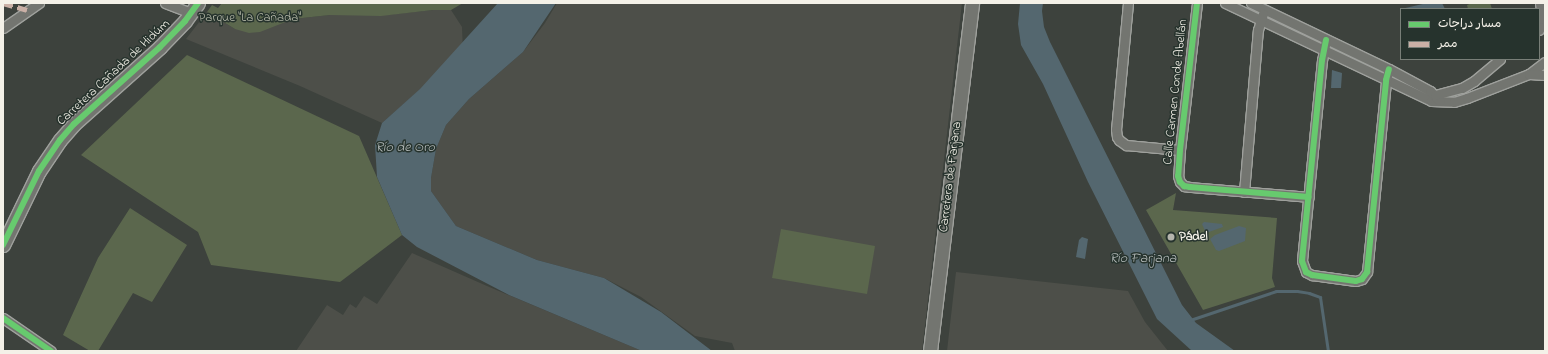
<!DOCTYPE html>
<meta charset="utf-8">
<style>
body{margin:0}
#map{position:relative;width:1548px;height:354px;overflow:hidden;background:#3d423d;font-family:"Indie Flower","Playpen Sans Arabic",sans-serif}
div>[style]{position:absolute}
.built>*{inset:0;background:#4d4f49}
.green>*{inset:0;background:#5b674d}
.water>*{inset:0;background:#54676f}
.stream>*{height:3px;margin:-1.5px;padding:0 1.5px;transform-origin:1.5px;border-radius:1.5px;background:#54676f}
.roads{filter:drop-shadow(1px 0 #9fa19d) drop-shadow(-1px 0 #9fa19d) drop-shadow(0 1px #9fa19d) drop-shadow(0 -1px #9fa19d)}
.street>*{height:9px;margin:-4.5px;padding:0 4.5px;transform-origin:4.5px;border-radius:4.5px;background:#737570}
.secondary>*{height:13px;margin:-6.5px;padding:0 6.5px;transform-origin:6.5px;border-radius:6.5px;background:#737570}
.quiet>*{height:5px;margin-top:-2.5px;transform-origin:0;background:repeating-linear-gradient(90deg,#cab0a6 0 10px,transparent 0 15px)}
.cycleway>*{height:6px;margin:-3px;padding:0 3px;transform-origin:3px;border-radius:3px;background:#67ca6e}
.dots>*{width:11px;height:11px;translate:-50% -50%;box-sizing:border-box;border:2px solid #26332d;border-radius:50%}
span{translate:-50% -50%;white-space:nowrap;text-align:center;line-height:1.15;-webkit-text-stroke:3px #26332d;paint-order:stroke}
.park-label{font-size:13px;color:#b9bcab}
.street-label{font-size:13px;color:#f4f1e8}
.poi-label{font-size:13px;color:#f4f1e8;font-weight:700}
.left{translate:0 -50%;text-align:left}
.water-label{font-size:14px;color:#b5bbba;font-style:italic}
.frame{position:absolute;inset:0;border:4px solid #f4f1e8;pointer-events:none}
.legend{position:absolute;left:1400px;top:8px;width:140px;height:52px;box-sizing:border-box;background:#26332d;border:1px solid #787f78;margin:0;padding:5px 7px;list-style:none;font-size:12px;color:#f4f1e8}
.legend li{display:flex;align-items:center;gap:8px;height:20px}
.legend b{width:20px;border:1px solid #787f78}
</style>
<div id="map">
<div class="built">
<i style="clip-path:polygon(557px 3px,962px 3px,922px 351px,735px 351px,732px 343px,695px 336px,641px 297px,604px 278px,537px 260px,456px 226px,431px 191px,431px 178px,436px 149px,446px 125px,469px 99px,523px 52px,545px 23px)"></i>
<i style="clip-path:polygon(433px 10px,451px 10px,462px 27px,463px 52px,382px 123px,300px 86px,186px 39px,207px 12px,235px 29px,293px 19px,330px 15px,386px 15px)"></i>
<i style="clip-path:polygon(412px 253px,487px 286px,642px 351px,296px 351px,327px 305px,343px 315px,350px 304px,356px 308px,364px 296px,377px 304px)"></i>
<i style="clip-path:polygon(956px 272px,1128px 291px,1145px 322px,1168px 351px,947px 351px)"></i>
</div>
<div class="green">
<i style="clip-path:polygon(222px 3px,463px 3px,451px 10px,433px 10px,381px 16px,330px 15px,293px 19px,260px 32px,249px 33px,235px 29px,207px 12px,212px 5px,218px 8px)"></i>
<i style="clip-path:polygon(1472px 3px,1490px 3px,1492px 9px,1468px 9px,1467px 5px)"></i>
<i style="clip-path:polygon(187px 55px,359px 136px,402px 235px,340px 282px,211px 265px,198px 232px,81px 155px)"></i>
<i style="clip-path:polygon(1176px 193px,1173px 210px,1277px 218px,1272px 278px,1275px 287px,1203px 310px,1146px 210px)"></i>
<i style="clip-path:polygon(130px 208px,187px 245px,152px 302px,133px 293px,98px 351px,90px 351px,63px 335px,98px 258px)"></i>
<i style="clip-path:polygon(781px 229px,875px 246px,867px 294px,772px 278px)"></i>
</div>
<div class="water">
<i style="clip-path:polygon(498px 3px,556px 3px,523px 52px,469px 99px,446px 125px,436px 149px,431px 178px,431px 191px,456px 226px,537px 260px,604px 278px,661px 312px,712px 351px,642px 351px,509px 295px,417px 247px,402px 235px,377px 177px,375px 145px,382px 123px,420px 89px)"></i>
<i style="clip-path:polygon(1020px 3px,1043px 3px,1042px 11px,1044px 27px,1050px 42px,1182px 305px,1196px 323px,1235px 351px,1192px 351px,1157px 319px,1088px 182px,1043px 84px,1021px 45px,1018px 24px)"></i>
<i style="clip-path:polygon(1427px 3px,1442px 3px,1445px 9px,1401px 9px)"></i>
<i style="clip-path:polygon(1332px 70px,1342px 73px,1341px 88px,1331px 88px)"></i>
<i style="clip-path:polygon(1204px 222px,1222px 224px,1223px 227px,1206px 233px,1202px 224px)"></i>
<i style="clip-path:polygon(1239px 226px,1246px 228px,1245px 241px,1219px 251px,1216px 250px,1210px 239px,1215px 235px)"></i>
<i style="clip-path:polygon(1082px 237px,1088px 239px,1085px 259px,1076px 257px,1079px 240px)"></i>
</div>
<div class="stream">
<i style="left:1190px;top:320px;width:91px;rotate:-18.6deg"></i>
<i style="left:1276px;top:291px;width:21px"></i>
<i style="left:1297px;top:291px;width:12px;rotate:9deg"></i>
<i style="left:1309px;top:293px;width:12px;rotate:20deg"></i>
<i style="left:1320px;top:297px;width:55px;rotate:81.6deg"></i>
</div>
<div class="roads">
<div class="street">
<i style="left:165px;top:3px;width:28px;rotate:21deg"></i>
<i style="left:1128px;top:3px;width:127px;rotate:95.4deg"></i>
<i style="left:1116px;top:129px;width:8px;rotate:83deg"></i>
<i style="left:1117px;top:137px;width:4px;rotate:56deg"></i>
<i style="left:1119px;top:140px;width:9px;rotate:36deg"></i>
<i style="left:1126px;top:145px;width:54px;rotate:5.3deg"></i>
<i style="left:1197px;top:3px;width:148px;rotate:96.6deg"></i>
<i style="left:1180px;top:150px;width:26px;rotate:94deg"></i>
<i style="left:1178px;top:176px;width:6px;rotate:72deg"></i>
<i style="left:1180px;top:182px;width:6px;rotate:45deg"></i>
<i style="left:1184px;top:186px;width:6px;rotate:9deg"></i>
<i style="left:1190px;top:187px;width:119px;rotate:4.8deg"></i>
<i style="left:1225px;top:3px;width:228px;rotate:25.4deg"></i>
<i style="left:1431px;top:101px;width:23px;rotate:2deg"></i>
<i style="left:1454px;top:102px;width:14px;rotate:-17deg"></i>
<i style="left:1467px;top:98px;width:66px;rotate:-21.2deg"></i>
<i style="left:1529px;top:74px;width:20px;rotate:-37deg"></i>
<i style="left:1251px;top:3px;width:153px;rotate:25.6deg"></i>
<i style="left:1389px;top:69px;width:47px;rotate:28.2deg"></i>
<i style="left:1430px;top:91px;width:14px;rotate:45deg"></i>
<i style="left:3px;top:28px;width:44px;rotate:-34.8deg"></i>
<i style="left:1539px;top:30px;width:12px;rotate:-70deg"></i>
<i style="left:1543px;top:19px;width:16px;rotate:-101deg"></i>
<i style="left:1326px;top:40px;width:20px;rotate:101deg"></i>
<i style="left:1322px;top:60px;width:202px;rotate:95.7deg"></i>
<i style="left:1302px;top:261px;width:12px;rotate:70deg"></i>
<i style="left:1306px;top:272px;width:7px;rotate:27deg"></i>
<i style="left:1312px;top:275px;width:44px;rotate:7.8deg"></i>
<i style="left:1356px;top:281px;width:6px;rotate:-18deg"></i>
<i style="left:1362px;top:279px;width:9px;rotate:-54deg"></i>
<i style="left:1367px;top:272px;width:193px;rotate:-84.3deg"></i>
<i style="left:1386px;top:80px;width:11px;rotate:-75deg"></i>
<i style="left:1529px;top:74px;width:16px;rotate:4deg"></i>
<i style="left:1435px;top:95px;width:28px;rotate:-15deg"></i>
<i style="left:1462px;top:88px;width:14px;rotate:-30deg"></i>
<i style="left:1474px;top:81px;width:34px;rotate:-40deg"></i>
<i style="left:1244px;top:192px;width:163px;rotate:-85.1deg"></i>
<i style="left:1258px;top:30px;width:17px;rotate:-73deg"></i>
<i style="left:3px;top:318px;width:58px;rotate:34.5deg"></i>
</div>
<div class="secondary">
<i style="left:3px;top:245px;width:82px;rotate:-64.1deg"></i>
<i style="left:39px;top:171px;width:37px;rotate:-56deg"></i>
<i style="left:60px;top:140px;width:21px;rotate:-49deg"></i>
<i style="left:74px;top:124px;width:115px;rotate:-41.8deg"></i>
<i style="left:160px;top:47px;width:36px;rotate:-46deg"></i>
<i style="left:185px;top:21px;width:22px;rotate:-54deg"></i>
<i style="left:930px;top:351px;width:351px;rotate:-83.1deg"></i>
</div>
</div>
<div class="quiet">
<i style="left:3px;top:3px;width:25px;rotate:16deg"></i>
</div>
<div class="cycleway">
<i style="left:1197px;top:3px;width:148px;rotate:96.6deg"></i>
<i style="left:1180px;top:150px;width:26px;rotate:94deg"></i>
<i style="left:1178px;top:176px;width:6px;rotate:72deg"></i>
<i style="left:1180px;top:182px;width:6px;rotate:45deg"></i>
<i style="left:1184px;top:186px;width:6px;rotate:9deg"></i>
<i style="left:1190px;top:187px;width:119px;rotate:4.8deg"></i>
<i style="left:1326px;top:40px;width:20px;rotate:101deg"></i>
<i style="left:1322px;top:60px;width:202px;rotate:95.7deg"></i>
<i style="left:1302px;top:261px;width:12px;rotate:70deg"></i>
<i style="left:1306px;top:272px;width:7px;rotate:27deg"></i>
<i style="left:1312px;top:275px;width:44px;rotate:7.8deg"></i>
<i style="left:1356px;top:281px;width:6px;rotate:-18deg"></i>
<i style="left:1362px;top:279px;width:9px;rotate:-54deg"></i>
<i style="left:1367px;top:272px;width:193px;rotate:-84.3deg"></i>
<i style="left:1386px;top:80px;width:11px;rotate:-75deg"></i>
<i style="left:3px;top:245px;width:82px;rotate:-64.1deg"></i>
<i style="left:39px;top:171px;width:37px;rotate:-56deg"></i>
<i style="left:60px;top:140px;width:21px;rotate:-49deg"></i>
<i style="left:74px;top:124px;width:115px;rotate:-41.8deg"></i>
<i style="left:160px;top:47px;width:36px;rotate:-46deg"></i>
<i style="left:185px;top:21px;width:22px;rotate:-54deg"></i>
<i style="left:3px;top:318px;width:58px;rotate:34.5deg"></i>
</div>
<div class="dots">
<i style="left:1171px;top:237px;background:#b4b4ac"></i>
</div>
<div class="park-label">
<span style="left:250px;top:18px">Parque "La Cañada"</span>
</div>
<div class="street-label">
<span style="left:114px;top:73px;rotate:-43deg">Carretera Cañada de Hidúm</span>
<span style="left:1176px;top:92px;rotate:-84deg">Calle Carmen Conde Abellán</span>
<span style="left:951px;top:177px;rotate:-83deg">Carretera de Farjana</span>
</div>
<div class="poi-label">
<span class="left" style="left:1179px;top:237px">Pádel</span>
</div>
<div class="water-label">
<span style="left:405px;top:148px">Río de Oro</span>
<span style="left:1143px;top:259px">Río Farjana</span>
</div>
<div class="frame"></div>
<ul class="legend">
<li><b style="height:5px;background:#67ca6e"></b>مسار دراجات</li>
<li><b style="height:5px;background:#cab0a6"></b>ممر</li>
</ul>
</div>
